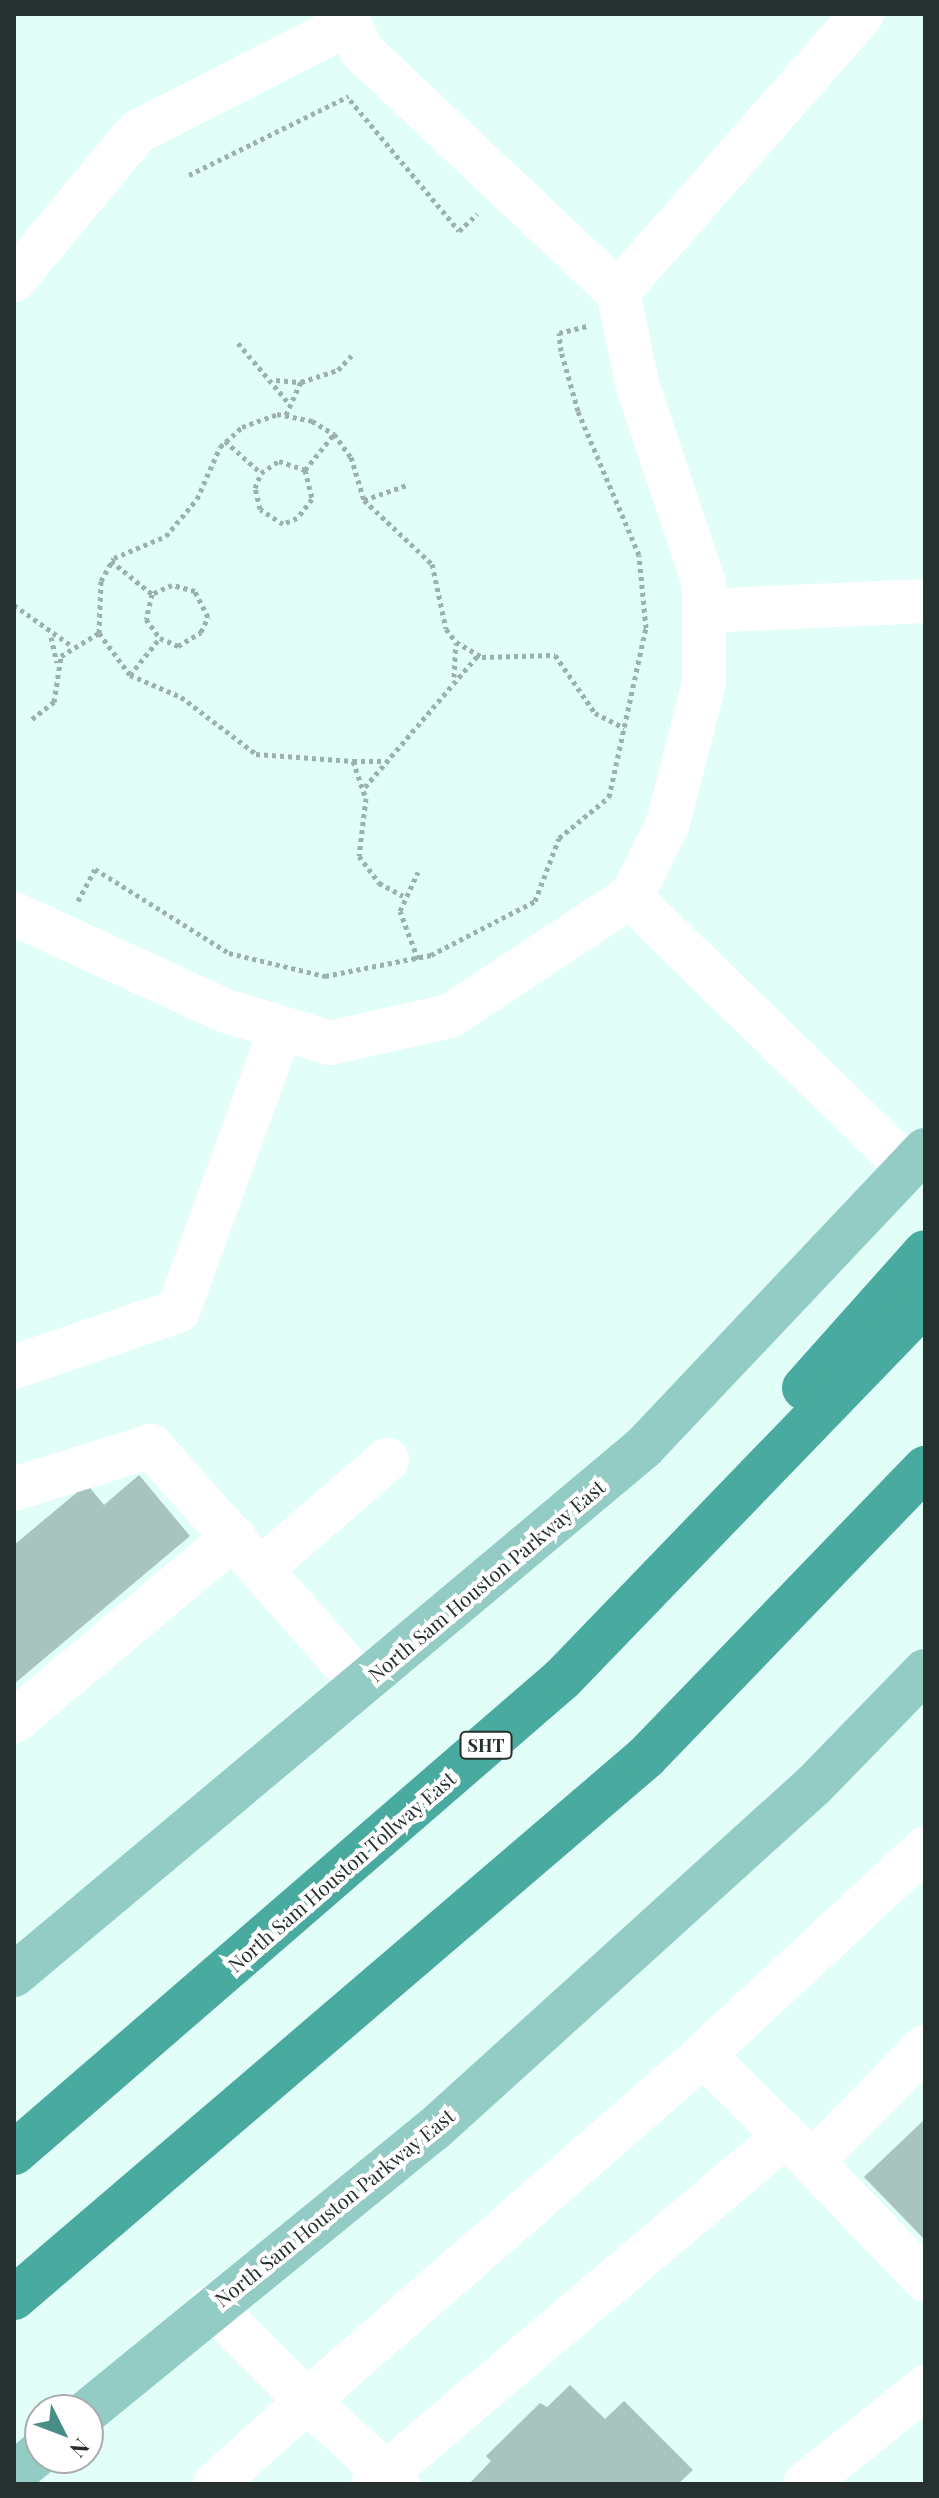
<!DOCTYPE html>
<style>
body{margin:0}
#map{position:relative;width:939px;height:2498px;overflow:hidden;background:#e2fef9;font-family:"Playfair Display",serif}
div>[style]{position:absolute}
.building>*{inset:0;background:#a9c3bf}
.path>*{height:5px;margin-top:-2.5px;transform-origin:0;background:repeating-linear-gradient(90deg,#9cb1ae 0 4px,transparent 0 8px)}
.minor>*{height:44px;margin:-22px;padding:0 22px;transform-origin:22px;border-radius:22px;background:#fff}
.major>*{height:44px;margin:-22px;padding:0 22px;transform-origin:22px;border-radius:22px;background:#92ccc5}
.highway>*{height:44px;margin:-22px;padding:0 22px;transform-origin:22px;border-radius:22px;background:#49aa9f}
span{translate:-50% -50%;white-space:nowrap;text-align:center;line-height:1.15;-webkit-text-stroke:8px #fff;paint-order:stroke}
.shield-label span{padding:2px 6px;background:#fff;border:2px solid;border-radius:6px;-webkit-text-stroke-width:0}
.shield-label{font-size:18px;color:#26302f;font-weight:700}
.street-label{font-size:20px;color:#26302f}
.frame{position:absolute;inset:0;border:16px solid #26302f;pointer-events:none}
.north{position:absolute;left:24px;top:2394px;width:80px;height:80px;box-sizing:border-box;background:#fff;border:2px solid #a8acac;border-radius:50%;rotate:132deg;font-size:22px;font-weight:700;line-height:32px;text-align:center;color:#26302f}
.north::after{content:'';display:block;margin:auto;width:28px;height:36px;background:#488e86;clip-path:polygon(50% 0,100% 100%,50% 72%,0 100%)}
</style>
<div id="map">
<div class="building">
<i style="clip-path:polygon(139px 1475px,190px 1536px,14px 1684px,14px 1545px,87px 1484px,104px 1505px)"></i>
<i style="clip-path:polygon(925px 2119px,925px 2240px,864px 2177px)"></i>
<i style="clip-path:polygon(570px 2385px,605px 2419px,624px 2401px,693px 2470px,678px 2484px,469px 2484px,491px 2461px,486px 2456px,540px 2403px,547px 2407px)"></i>
</div>
<div class="path">
<i style="left:350px;top:100px;width:170px;rotate:50.2deg"></i>
<i style="left:459px;top:231px;width:25px;rotate:-43deg"></i>
<i style="left:189px;top:175px;width:178px;rotate:-26.3deg"></i>
<i style="left:238px;top:343px;width:76px;rotate:49.8deg"></i>
<i style="left:276px;top:380px;width:25px;rotate:5deg"></i>
<i style="left:286px;top:415px;width:36px;rotate:-66deg"></i>
<i style="left:301px;top:382px;width:39px;rotate:-18deg"></i>
<i style="left:338px;top:370px;width:21px;rotate:-47deg"></i>
<i style="left:225px;top:441px;width:48px;rotate:41.6deg"></i>
<i style="left:305px;top:470px;width:30px;rotate:76deg"></i>
<i style="left:312px;top:499px;width:24px;rotate:128deg"></i>
<i style="left:297px;top:518px;width:15px;rotate:157deg"></i>
<i style="left:283px;top:524px;width:27px;rotate:-147deg"></i>
<i style="left:260px;top:509px;width:22px;rotate:-103deg"></i>
<i style="left:255px;top:488px;width:16px;rotate:-68deg"></i>
<i style="left:261px;top:473px;width:22px;rotate:-34deg"></i>
<i style="left:279px;top:461px;width:28px;rotate:19deg"></i>
<i style="left:305px;top:470px;width:46px;rotate:-51.1deg"></i>
<i style="left:364px;top:500px;width:93px;rotate:43.3deg"></i>
<i style="left:432px;top:564px;width:66px;rotate:77.8deg"></i>
<i style="left:446px;top:629px;width:16px;rotate:52deg"></i>
<i style="left:456px;top:642px;width:30px;rotate:30deg"></i>
<i style="left:482px;top:657px;width:73px;rotate:-1.6deg"></i>
<i style="left:555px;top:655px;width:70px;rotate:55.4deg"></i>
<i style="left:595px;top:713px;width:33px;rotate:27deg"></i>
<i style="left:111px;top:561px;width:53px;rotate:38.8deg"></i>
<i style="left:14px;top:605px;width:71px;rotate:35.3deg"></i>
<i style="left:99px;top:633px;width:52px;rotate:-87.8deg"></i>
<i style="left:101px;top:581px;width:26px;rotate:-61deg"></i>
<i style="left:114px;top:558px;width:56px;rotate:-22.9deg"></i>
<i style="left:166px;top:536px;width:48px;rotate:-50deg"></i>
<i style="left:197px;top:499px;width:57px;rotate:-66.1deg"></i>
<i style="left:220px;top:447px;width:30px;rotate:-42deg"></i>
<i style="left:242px;top:427px;width:37px;rotate:-20deg"></i>
<i style="left:277px;top:414px;width:36px;rotate:11deg"></i>
<i style="left:312px;top:421px;width:26px;rotate:31deg"></i>
<i style="left:334px;top:434px;width:29px;rotate:54deg"></i>
<i style="left:351px;top:457px;width:45px;rotate:73.2deg"></i>
<i style="left:364px;top:500px;width:46px;rotate:-19.2deg"></i>
<i style="left:51px;top:637px;width:26px;rotate:77deg"></i>
<i style="left:130px;top:675px;width:48px;rotate:-51deg"></i>
<i style="left:160px;top:638px;width:20px;rotate:24deg"></i>
<i style="left:178px;top:646px;width:27px;rotate:-31deg"></i>
<i style="left:201px;top:632px;width:17px;rotate:-65deg"></i>
<i style="left:208px;top:617px;width:29px;rotate:-117deg"></i>
<i style="left:195px;top:591px;width:24px;rotate:-165deg"></i>
<i style="left:172px;top:585px;width:22px;rotate:156deg"></i>
<i style="left:152px;top:594px;width:26px;rotate:103deg"></i>
<i style="left:146px;top:619px;width:24px;rotate:54deg"></i>
<i style="left:454px;top:677px;width:34px;rotate:-87deg"></i>
<i style="left:32px;top:719px;width:28px;rotate:-38deg"></i>
<i style="left:54px;top:702px;width:47px;rotate:-81.3deg"></i>
<i style="left:61px;top:656px;width:44px;rotate:-31.2deg"></i>
<i style="left:99px;top:633px;width:52px;rotate:53.6deg"></i>
<i style="left:130px;top:675px;width:56px;rotate:23.3deg"></i>
<i style="left:181px;top:697px;width:94px;rotate:37.2deg"></i>
<i style="left:256px;top:754px;width:97px;rotate:4.1deg"></i>
<i style="left:353px;top:761px;width:39px;rotate:71deg"></i>
<i style="left:366px;top:798px;width:58px;rotate:96.9deg"></i>
<i style="left:359px;top:856px;width:34px;rotate:53deg"></i>
<i style="left:379px;top:883px;width:27px;rotate:28deg"></i>
<i style="left:353px;top:761px;width:31px"></i>
<i style="left:365px;top:787px;width:174px;rotate:-49.4deg"></i>
<i style="left:78px;top:901px;width:36px;rotate:-62deg"></i>
<i style="left:95px;top:869px;width:158px;rotate:32.1deg"></i>
<i style="left:229px;top:953px;width:99px;rotate:13.5deg"></i>
<i style="left:325px;top:976px;width:108px;rotate:-11.2deg"></i>
<i style="left:431px;top:955px;width:117px;rotate:-27.4deg"></i>
<i style="left:535px;top:901px;width:67px;rotate:-69.1deg"></i>
<i style="left:559px;top:838px;width:65px;rotate:-39.4deg"></i>
<i style="left:609px;top:797px;width:173px;rotate:-77.7deg"></i>
<i style="left:646px;top:628px;width:73px;rotate:-95.5deg"></i>
<i style="left:639px;top:555px;width:156px;rotate:-113deg"></i>
<i style="left:578px;top:411px;width:62px;rotate:-105.8deg"></i>
<i style="left:561px;top:351px;width:18px;rotate:-96deg"></i>
<i style="left:559px;top:333px;width:29px;rotate:-14deg"></i>
<i style="left:418px;top:959px;width:51px;rotate:-110.6deg"></i>
<i style="left:400px;top:911px;width:43px;rotate:-65.2deg"></i>
</div>
<div class="minor">
<i style="left:346px;top:14px;width:39px;rotate:67deg"></i>
<i style="left:361px;top:50px;width:353px;rotate:43.3deg"></i>
<i style="left:618px;top:292px;width:97px;rotate:78.1deg"></i>
<i style="left:638px;top:387px;width:207px;rotate:71.4deg"></i>
<i style="left:704px;top:583px;width:100px;rotate:90deg"></i>
<i style="left:704px;top:683px;width:145px;rotate:104.4deg"></i>
<i style="left:668px;top:823px;width:84px;rotate:116.3deg"></i>
<i style="left:631px;top:898px;width:388px;rotate:44.2deg"></i>
<i style="left:14px;top:280px;width:192px;rotate:-50.3deg"></i>
<i style="left:137px;top:132px;width:239px;rotate:-27.1deg"></i>
<i style="left:618px;top:292px;width:370px;rotate:-48.7deg"></i>
<i style="left:704px;top:611px;width:221px;rotate:-2.6deg"></i>
<i style="left:14px;top:914px;width:233px;rotate:24.6deg"></i>
<i style="left:226px;top:1011px;width:109px;rotate:17.1deg"></i>
<i style="left:330px;top:1043px;width:123px;rotate:-12.7deg"></i>
<i style="left:450px;top:1016px;width:217px;rotate:-33.5deg"></i>
<i style="left:14px;top:1367px;width:173px;rotate:-18.9deg"></i>
<i style="left:178px;top:1311px;width:301px;rotate:-70deg"></i>
<i style="left:14px;top:1489px;width:144px;rotate:-17.4deg"></i>
<i style="left:151px;top:1446px;width:318px;rotate:48.4deg"></i>
<i style="left:261px;top:1569px;width:167px;rotate:-40.9deg"></i>
<i style="left:14px;top:1721px;width:287px;rotate:-39.9deg"></i>
<i style="left:925px;top:2047px;width:161px;rotate:134.5deg"></i>
<i style="left:812px;top:2162px;width:163px;rotate:46.2deg"></i>
<i style="left:703px;top:2055px;width:143px;rotate:44.4deg"></i>
<i style="left:212px;top:2306px;width:134px;rotate:45deg"></i>
<i style="left:307px;top:2401px;width:124px;rotate:137.9deg"></i>
<i style="left:373px;top:2484px;width:539px;rotate:-40.19deg"></i>
<i style="left:398px;top:2484px;width:123px;rotate:-137.6deg"></i>
<i style="left:307px;top:2401px;width:526px;rotate:-41.14deg"></i>
<i style="left:703px;top:2055px;width:303px;rotate:-42.9deg"></i>
<i style="left:805px;top:2484px;width:154px;rotate:-38.7deg"></i>
</div>
<div class="major">
<i style="left:14px;top:1975px;width:821px;rotate:-39.96deg"></i>
<i style="left:643px;top:1448px;width:410px;rotate:-46.6deg"></i>
<i style="left:88px;top:2411px;width:445px;rotate:-39.2deg"></i>
<i style="left:433px;top:2130px;width:514px;rotate:-42.16deg"></i>
<i style="left:814px;top:1785px;width:159px;rotate:-45.8deg"></i>
<i style="left:14px;top:2474px;width:34px;rotate:-40deg"></i>
</div>
<div class="highway">
<i style="left:804px;top:1388px;width:182px;rotate:-48.3deg"></i>
<i style="left:14px;top:2153px;width:725px;rotate:-40.86deg"></i>
<i style="left:562px;top:1679px;width:523px;rotate:-46.01deg"></i>
<i style="left:14px;top:2298px;width:832px;rotate:-40.56deg"></i>
<i style="left:646px;top:1757px;width:402px;rotate:-46deg"></i>
</div>
<div class="shield-label">
<span style="left:486px;top:1745px">SHT</span>
</div>
<div class="street-label">
<span style="left:486px;top:1580px;rotate:-40deg">North Sam Houston Parkway East</span>
<span style="left:341px;top:1871px;rotate:-41deg">North Sam Houston Tollway East</span>
<span style="left:334px;top:2207px;rotate:-39deg">North Sam Houston Parkway East</span>
</div>
<div class="frame"></div>
<div class="north">N</div>
</div>
